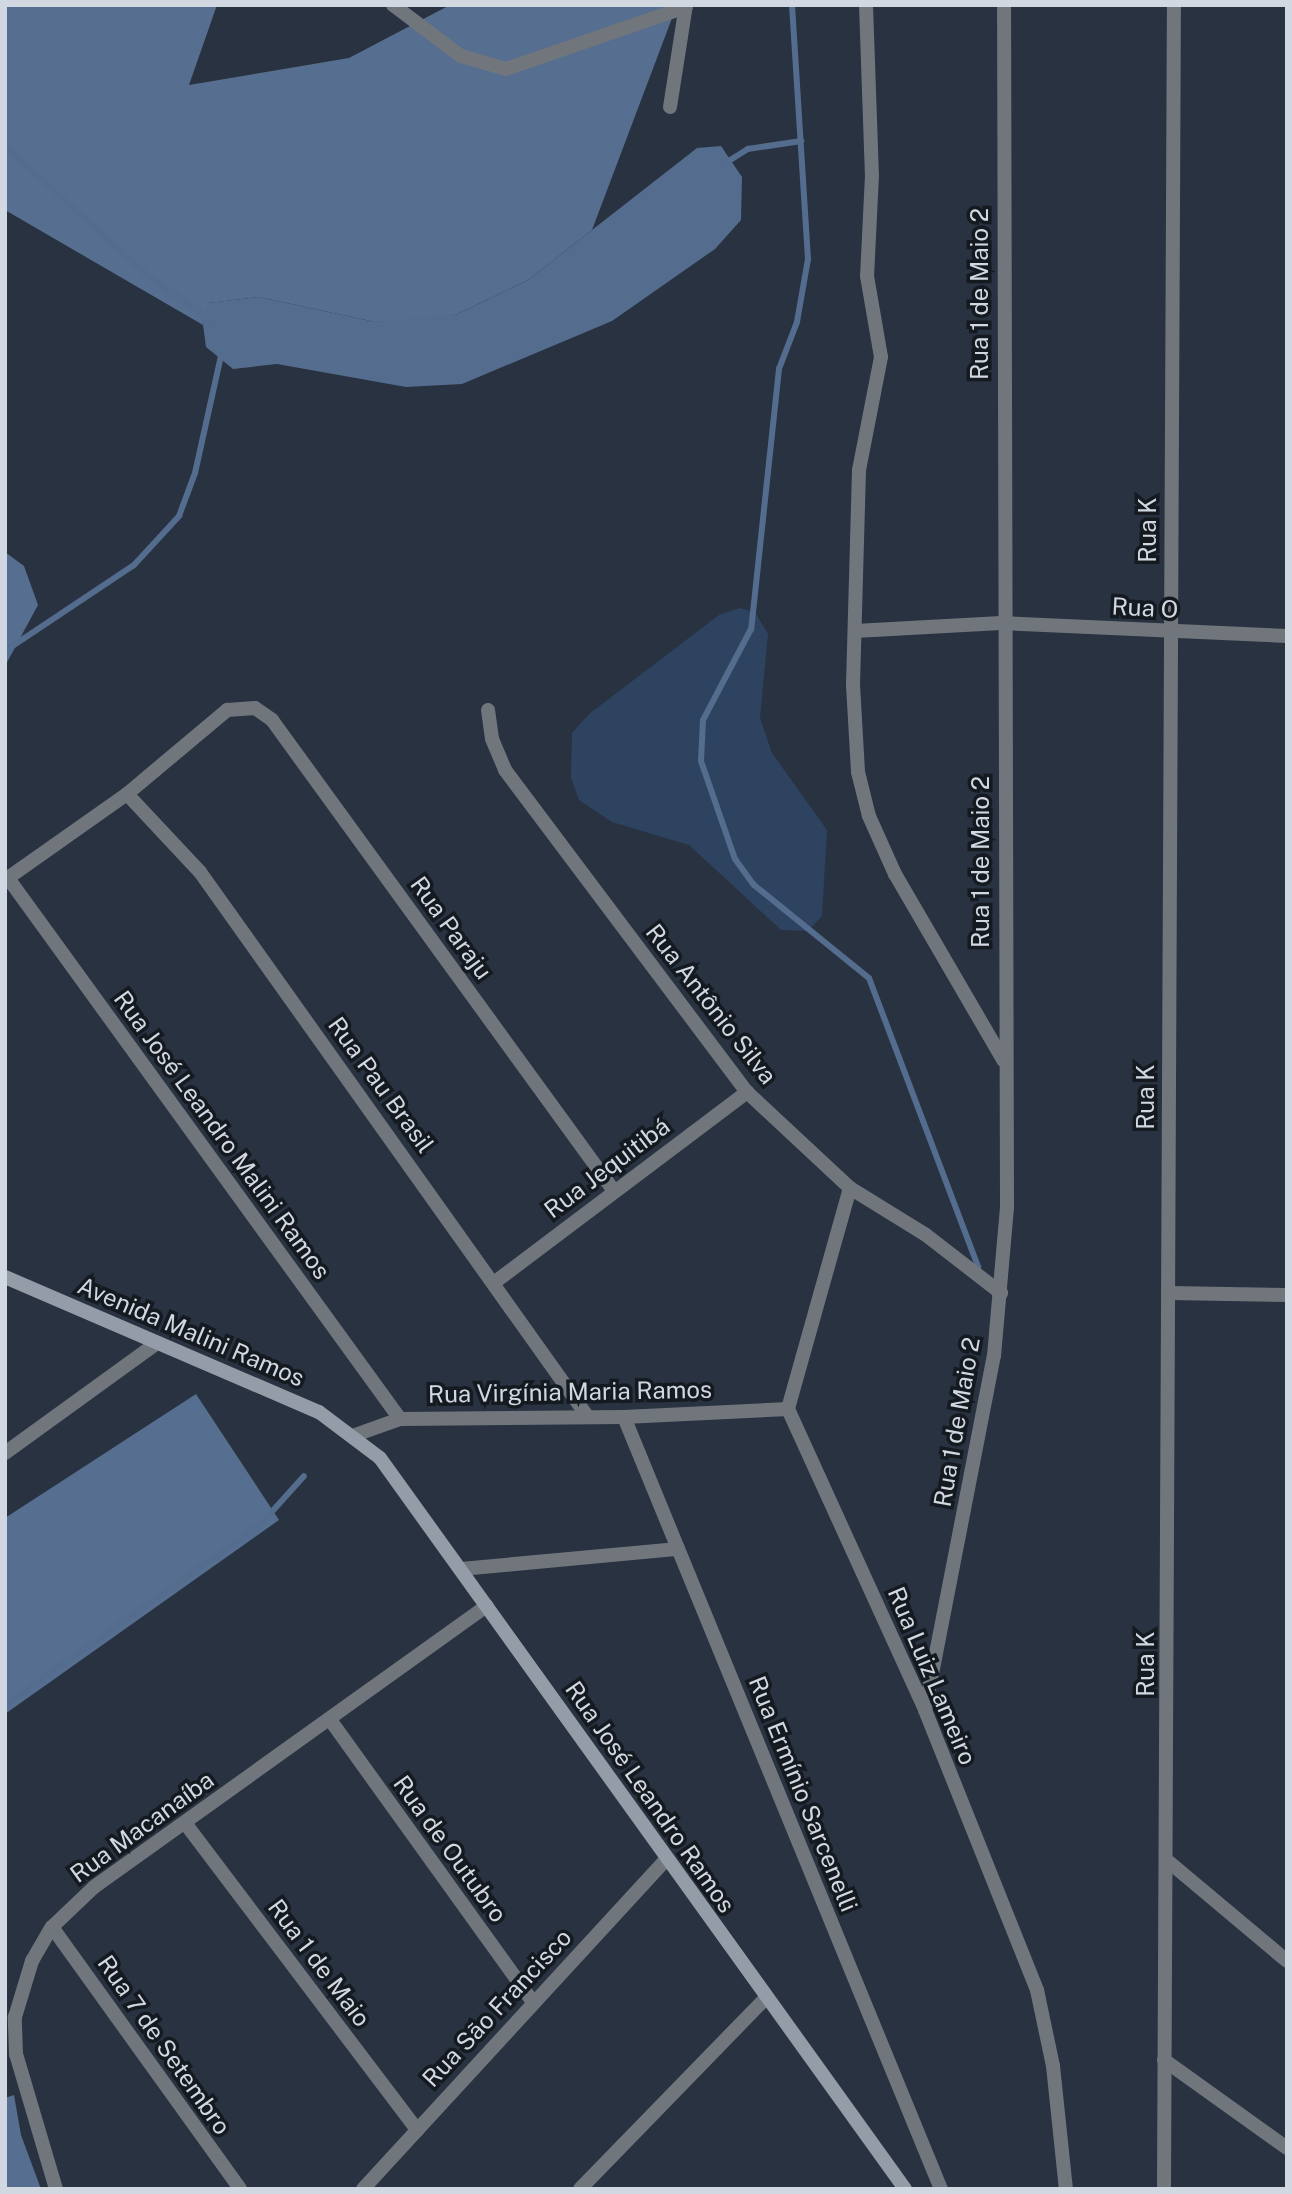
<!DOCTYPE html>
<meta charset="utf-8">
<style>
body{margin:0}
#map{position:relative;width:1292px;height:2194px;overflow:hidden;background:#283240;font-family:"Public Sans",sans-serif}
div>[style]{position:absolute}
.green>*{inset:0;background:#2e435f}
.forest>*{inset:0;background:#566e8f}
.water>*{inset:0;background:#546c8d}
.stream>*{height:6px;margin:-3px;padding:0 3px;transform-origin:3px;border-radius:3px;background:#546c8d}
.street>*{height:14px;margin:-7px;padding:0 7px;transform-origin:7px;border-radius:7px;background:#71767d}
.secondary>*{height:14px;margin:-7px;padding:0 7px;transform-origin:7px;border-radius:7px;background:#949ca8}
span{translate:-50% -50%;white-space:nowrap;text-align:center;line-height:1.15;-webkit-text-stroke:7px #151a20;paint-order:stroke}
.street-label{font-size:24px;color:#d1d8e1}
.frame{position:absolute;inset:0;border:7px solid #d1d8e1;pointer-events:none}
</style>
<div id="map">
<div class="green">
<i style="clip-path:polygon(740px 608px,755px 612px,768px 634px,760px 718px,772px 753px,827px 830px,822px 916px,808px 931px,781px 930px,689px 845px,612px 822px,579px 800px,571px 778px,572px 733px,589px 714px,719px 615px)"></i>
</div>
<div class="forest">
<i style="clip-path:polygon(5px 5px,217px 5px,189px 85px,349px 58px,450px 5px,677px 5px,592px 230px,528px 280px,455px 315px,422px 321px,375px 322px,259px 297px,209px 303px,203px 325px,5px 210px)"></i>
<i style="clip-path:polygon(5px 552px,24px 566px,38px 605px,5px 666px)"></i>
<i style="clip-path:polygon(196px 1394px,279px 1520px,5px 1714px,5px 1518px)"></i>
<i style="clip-path:polygon(14px 2095px,21px 2135px,41px 2189px,5px 2189px,5px 2098px)"></i>
</div>
<div class="water">
<i style="clip-path:polygon(721px 146px,742px 177px,741px 220px,715px 249px,612px 321px,462px 384px,406px 387px,277px 364px,233px 369px,206px 347px,203px 325px,208px 303px,259px 297px,375px 322px,455px 315px,528px 280px,697px 148px)"></i>
</div>
<div class="stream">
<i style="left:792px;top:5px;width:255px;rotate:86.4deg"></i>
<i style="left:808px;top:259px;width:64px;rotate:99.9deg"></i>
<i style="left:797px;top:322px;width:50px;rotate:111deg"></i>
<i style="left:779px;top:369px;width:262px;rotate:96.1deg"></i>
<i style="left:751px;top:629px;width:103px;rotate:117.8deg"></i>
<i style="left:703px;top:720px;width:41px;rotate:92.8deg"></i>
<i style="left:701px;top:761px;width:104px;rotate:70.9deg"></i>
<i style="left:735px;top:859px;width:32px;rotate:54deg"></i>
<i style="left:754px;top:885px;width:148px;rotate:39deg"></i>
<i style="left:869px;top:978px;width:309px;rotate:69.3deg"></i>
<i style="left:5px;top:146px;width:200px;rotate:42.2deg"></i>
<i style="left:153px;top:280px;width:70px;rotate:34.6deg"></i>
<i style="left:727px;top:162px;width:25px;rotate:-32deg"></i>
<i style="left:748px;top:149px;width:54px;rotate:-8.6deg"></i>
<i style="left:5px;top:651px;width:155px;rotate:-33.7deg"></i>
<i style="left:134px;top:565px;width:67px;rotate:-47.4deg"></i>
<i style="left:179px;top:516px;width:46px;rotate:-69.6deg"></i>
<i style="left:195px;top:473px;width:120px;rotate:-77.5deg"></i>
<i style="left:5px;top:1705px;width:311px;rotate:-35.2deg"></i>
<i style="left:259px;top:1526px;width:67px;rotate:-48deg"></i>
</div>
<div class="street">
<i style="left:393px;top:5px;width:85px;rotate:36.9deg"></i>
<i style="left:461px;top:56px;width:47px;rotate:16.1deg"></i>
<i style="left:506px;top:69px;width:190px;rotate:-19deg"></i>
<i style="left:866px;top:5px;width:170px;rotate:88deg"></i>
<i style="left:872px;top:175px;width:101px;rotate:92.8deg"></i>
<i style="left:867px;top:276px;width:82px;rotate:80.2deg"></i>
<i style="left:881px;top:357px;width:115px;rotate:101deg"></i>
<i style="left:859px;top:470px;width:215px;rotate:91.6deg"></i>
<i style="left:853px;top:685px;width:87px;rotate:86.7deg"></i>
<i style="left:858px;top:772px;width:45px;rotate:76deg"></i>
<i style="left:869px;top:816px;width:64px;rotate:65.9deg"></i>
<i style="left:895px;top:874px;width:216px;rotate:59.8deg"></i>
<i style="left:670px;top:107px;width:103px;rotate:-81.1deg"></i>
<i style="left:855px;top:631px;width:146px;rotate:-3.1deg"></i>
<i style="left:1001px;top:623px;width:286px;rotate:2.6deg"></i>
<i style="left:488px;top:710px;width:29px;rotate:82deg"></i>
<i style="left:492px;top:739px;width:34px;rotate:67deg"></i>
<i style="left:505px;top:770px;width:403px;rotate:53.1deg"></i>
<i style="left:747px;top:1092px;width:141px;rotate:43deg"></i>
<i style="left:850px;top:1188px;width:89px;rotate:31.7deg"></i>
<i style="left:926px;top:1235px;width:95px;rotate:37.7deg"></i>
<i style="left:127px;top:794px;width:107px;rotate:46.9deg"></i>
<i style="left:200px;top:872px;width:664px;rotate:54.56deg"></i>
<i style="left:8px;top:878px;width:668px;rotate:54.07deg"></i>
<i style="left:5px;top:880px;width:149px;rotate:-35.2deg"></i>
<i style="left:127px;top:794px;width:131px;rotate:-40deg"></i>
<i style="left:227px;top:710px;width:28px;rotate:-4deg"></i>
<i style="left:255px;top:708px;width:21px;rotate:35deg"></i>
<i style="left:272px;top:720px;width:582px;rotate:54.02deg"></i>
<i style="left:850px;top:1188px;width:230px;rotate:105.7deg"></i>
<i style="left:788px;top:1409px;width:331px;rotate:65.5deg"></i>
<i style="left:925px;top:1710px;width:302px;rotate:68.2deg"></i>
<i style="left:1037px;top:1990px;width:78px;rotate:78.1deg"></i>
<i style="left:1053px;top:2066px;width:124px;rotate:84deg"></i>
<i style="left:495px;top:1282px;width:316px;rotate:-37deg"></i>
<i style="left:1168px;top:1293px;width:119px;rotate:1deg"></i>
<i style="left:624px;top:1417px;width:835px;rotate:67.68deg"></i>
<i style="left:355px;top:1435px;width:48px;rotate:-19.6deg"></i>
<i style="left:400px;top:1419px;width:224px;rotate:-0.5deg"></i>
<i style="left:624px;top:1417px;width:164px;rotate:-2.8deg"></i>
<i style="left:5px;top:1453px;width:188px;rotate:-35.9deg"></i>
<i style="left:461px;top:1569px;width:218px;rotate:-5.3deg"></i>
<i style="left:925px;top:1710px;width:361px;rotate:-79deg"></i>
<i style="left:994px;top:1356px;width:150px;rotate:-85deg"></i>
<i style="left:1007px;top:1207px;width:1202px;rotate:-90.14deg"></i>
<i style="left:331px;top:1721px;width:347px;rotate:54.3deg"></i>
<i style="left:185px;top:1823px;width:385px;rotate:52.9deg"></i>
<i style="left:1169px;top:1862px;width:154px;rotate:40deg"></i>
<i style="left:52px;top:1927px;width:322px;rotate:54.3deg"></i>
<i style="left:1164px;top:2060px;width:151px;rotate:35.6deg"></i>
<i style="left:56px;top:2189px;width:141px;rotate:-106.5deg"></i>
<i style="left:16px;top:2054px;width:37px;rotate:-92deg"></i>
<i style="left:15px;top:2017px;width:59px;rotate:-73.1deg"></i>
<i style="left:32px;top:1961px;width:39px;rotate:-60deg"></i>
<i style="left:52px;top:1927px;width:58px;rotate:-43.6deg"></i>
<i style="left:94px;top:1887px;width:483px;rotate:-35.6deg"></i>
<i style="left:363px;top:2189px;width:448px;rotate:-47.4deg"></i>
<i style="left:580px;top:2189px;width:265px;rotate:-45.8deg"></i>
<i style="left:1164px;top:2189px;width:2184px;rotate:-89.74deg"></i>
</div>
<div class="secondary">
<i style="left:5px;top:1277px;width:342px;rotate:23.3deg"></i>
<i style="left:319px;top:1412px;width:76px;rotate:37deg"></i>
<i style="left:380px;top:1458px;width:900px;rotate:54.31deg"></i>
</div>
<div class="street-label">
<span style="left:980px;top:294px;rotate:-90deg">Rua 1 de Maio 2</span>
<span style="left:1148px;top:530px;rotate:-90deg">Rua K</span>
<span style="left:1145px;top:608px;rotate:3deg">Rua O</span>
<span style="left:981px;top:862px;rotate:-90deg">Rua 1 de Maio 2</span>
<span style="left:451px;top:928px;rotate:54deg">Rua Paraju</span>
<span style="left:711px;top:1004px;rotate:52deg">Rua Antônio Silva</span>
<span style="left:381px;top:1085px;rotate:54deg">Rua Pau Brasil</span>
<span style="left:1146px;top:1097px;rotate:-90deg">Rua K</span>
<span style="left:222px;top:1135px;rotate:54deg">Rua José Leandro Malini Ramos</span>
<span style="left:607px;top:1168px;rotate:-37deg">Rua Jequitibá</span>
<span style="left:191px;top:1332px;rotate:23deg">Avenida Malini Ramos</span>
<span style="left:570px;top:1392px;rotate:-1deg">Rua Virgínia Maria Ramos</span>
<span style="left:957px;top:1422px;rotate:-80deg">Rua 1 de Maio 2</span>
<span style="left:1146px;top:1664px;rotate:-90deg">Rua K</span>
<span style="left:932px;top:1676px;rotate:67deg">Rua Luiz Lameiro</span>
<span style="left:803px;top:1794px;rotate:68deg">Rua Ermínio Sarcenelli</span>
<span style="left:650px;top:1797px;rotate:55deg">Rua José Leandro Ramos</span>
<span style="left:142px;top:1827px;rotate:-36deg">Rua Macanaíba</span>
<span style="left:450px;top:1849px;rotate:54deg">Rua de Outubro</span>
<span style="left:319px;top:1963px;rotate:53deg">Rua 1 de Maio</span>
<span style="left:497px;top:2008px;rotate:-47deg">Rua São Francisco</span>
<span style="left:164px;top:2045px;rotate:55deg">Rua 7 de Setembro</span>
</div>
<div class="frame"></div>
</div>
